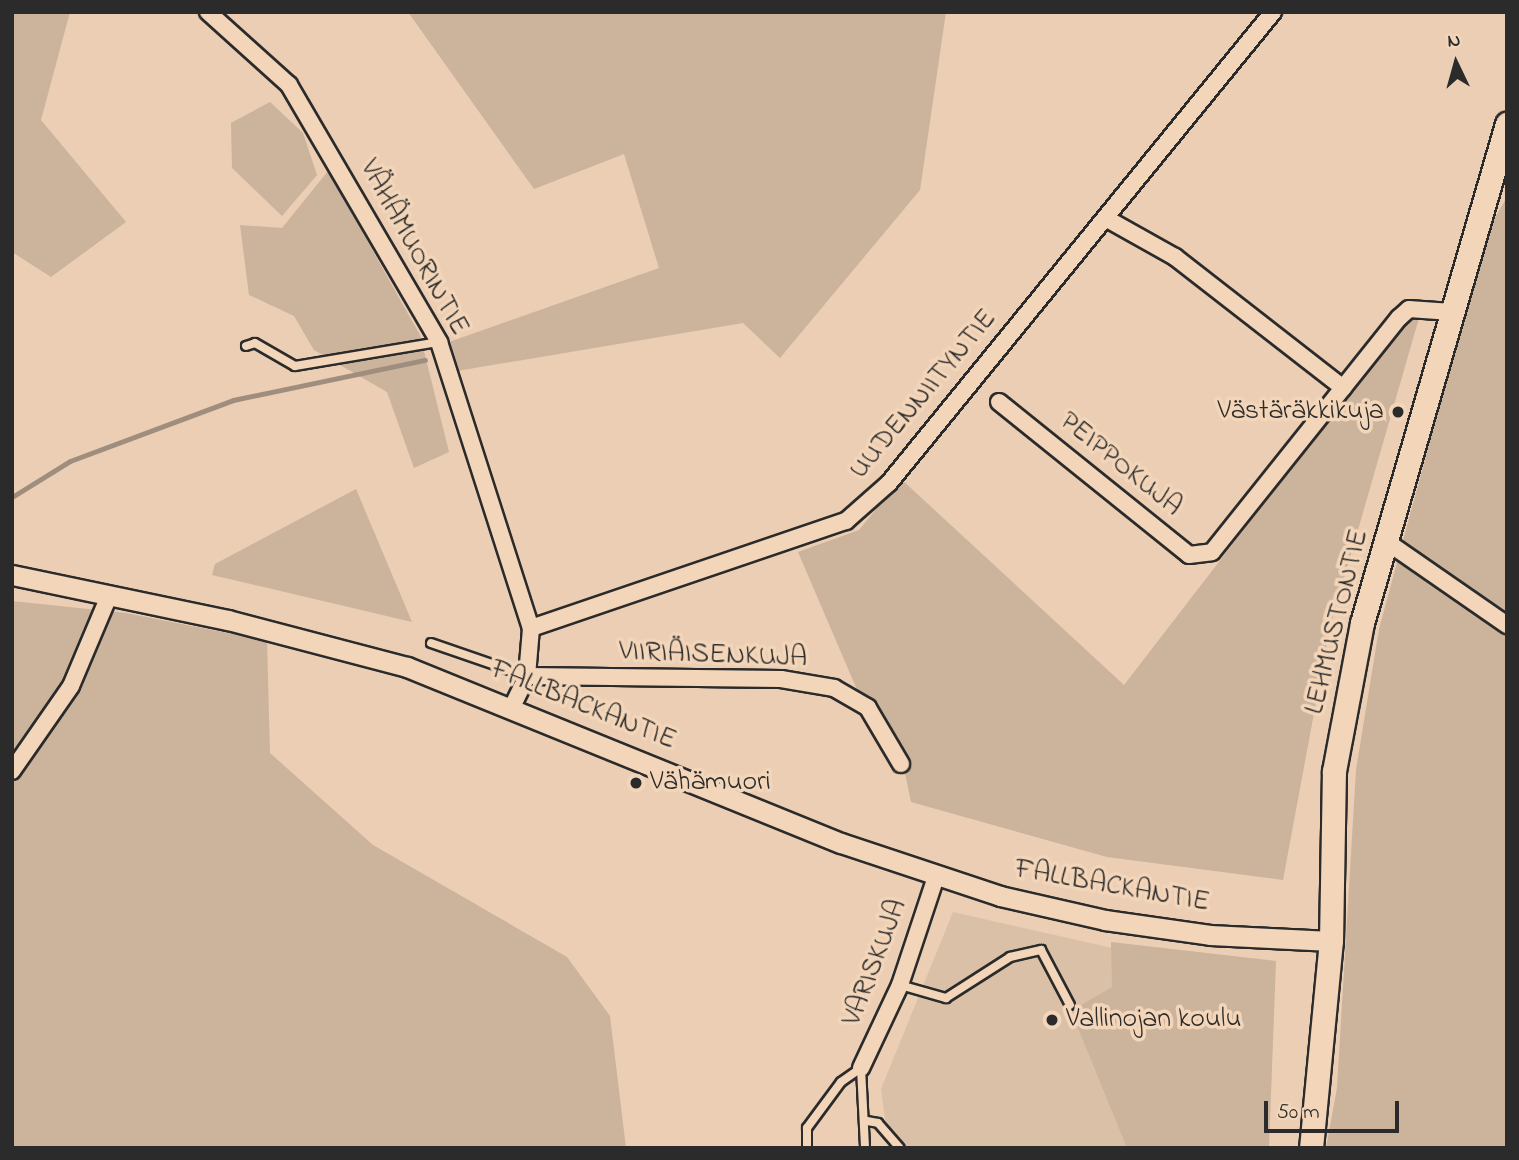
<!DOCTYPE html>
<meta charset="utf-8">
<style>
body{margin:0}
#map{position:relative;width:1519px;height:1160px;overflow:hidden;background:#ebceb3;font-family:"Indie Flower",sans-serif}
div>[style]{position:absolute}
.built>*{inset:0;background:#dbc0a8}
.green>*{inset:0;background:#cbb39c}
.stream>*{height:5px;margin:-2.5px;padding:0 2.5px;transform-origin:2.5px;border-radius:2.5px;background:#9f8d7d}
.roads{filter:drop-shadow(2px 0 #2b2b2b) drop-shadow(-2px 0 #2b2b2b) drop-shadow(0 2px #2b2b2b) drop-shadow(0 -2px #2b2b2b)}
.service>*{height:8px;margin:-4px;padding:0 4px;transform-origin:4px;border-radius:4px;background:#f3d5b9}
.minor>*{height:16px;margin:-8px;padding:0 8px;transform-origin:8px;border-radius:8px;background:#f3d5b9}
.tertiary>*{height:19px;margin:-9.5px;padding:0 9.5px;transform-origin:9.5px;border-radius:9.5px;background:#f3d5b9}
.secondary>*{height:23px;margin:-11.5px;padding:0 11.5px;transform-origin:11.5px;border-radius:11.5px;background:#f3d5b9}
.dots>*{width:19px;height:19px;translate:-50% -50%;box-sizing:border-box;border:4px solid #f3d5b9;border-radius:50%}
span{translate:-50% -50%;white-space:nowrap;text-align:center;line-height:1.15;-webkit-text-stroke:7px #f3d5b9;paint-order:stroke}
.street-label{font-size:28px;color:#2b2b2b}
.poi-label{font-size:28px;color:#2b2b2b}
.right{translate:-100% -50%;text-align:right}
.left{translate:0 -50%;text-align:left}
.frame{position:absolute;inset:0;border:14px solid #2b2b2b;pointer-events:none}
.north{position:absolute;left:1421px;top:28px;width:70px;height:70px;-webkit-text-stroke:5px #f3d5b9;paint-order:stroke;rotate:355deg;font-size:19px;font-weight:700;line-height:28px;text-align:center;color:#2b2b2b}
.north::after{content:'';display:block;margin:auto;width:24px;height:32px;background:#2b2b2b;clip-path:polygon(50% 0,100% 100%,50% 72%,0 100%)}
.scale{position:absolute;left:1264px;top:1101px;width:135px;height:32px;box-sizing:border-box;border:4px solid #2b2b2b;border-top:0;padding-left:9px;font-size:21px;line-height:24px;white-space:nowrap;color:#2b2b2b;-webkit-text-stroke:5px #f3d5b9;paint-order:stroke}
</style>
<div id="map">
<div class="built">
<i style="clip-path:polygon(953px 912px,1148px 956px,1247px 1148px,889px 1148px,881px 1089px)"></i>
</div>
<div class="green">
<i style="clip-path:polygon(12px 12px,70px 12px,41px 120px,126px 222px,51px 277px,12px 252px)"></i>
<i style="clip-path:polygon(408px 12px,946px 12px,920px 190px,780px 358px,743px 323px,457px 371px,449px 342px,659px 268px,624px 154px,534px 189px)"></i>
<i style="clip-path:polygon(270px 102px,303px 133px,317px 175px,282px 216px,232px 168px,231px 123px)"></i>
<i style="clip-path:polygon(328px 171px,420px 335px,449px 452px,414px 468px,387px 392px,314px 350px,294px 316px,249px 295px,240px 225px,282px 228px)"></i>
<i style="clip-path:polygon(1507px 197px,1507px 1148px,1326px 1148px,1337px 1088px,1356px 770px,1379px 629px,1487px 231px)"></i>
<i style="clip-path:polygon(1407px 318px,1419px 318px,1330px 627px,1283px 880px,1107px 857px,911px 802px,903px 763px,861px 699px,798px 552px,859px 530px,901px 479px,1124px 685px)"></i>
<i style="clip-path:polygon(356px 489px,412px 622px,212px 575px,215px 564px)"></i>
<i style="clip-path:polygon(12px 601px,126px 613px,267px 641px,270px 753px,373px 845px,567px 957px,610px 1016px,626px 1148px,12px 1148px)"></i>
<i style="clip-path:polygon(1111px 942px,1276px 961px,1269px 1148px,1127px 1148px,1071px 1011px,1112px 987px)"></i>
</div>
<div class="stream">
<i style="left:12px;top:497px;width:68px;rotate:-31.8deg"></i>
<i style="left:70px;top:461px;width:174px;rotate:-20.5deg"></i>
<i style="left:233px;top:400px;width:196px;rotate:-11.8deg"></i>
</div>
<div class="roads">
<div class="service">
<i style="left:246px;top:346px;width:9px;rotate:-18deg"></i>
<i style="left:255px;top:343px;width:46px;rotate:29.9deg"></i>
<i style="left:295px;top:366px;width:146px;rotate:-9.5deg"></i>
<i style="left:431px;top:643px;width:102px;rotate:19deg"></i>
<i style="left:900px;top:985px;width:48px;rotate:15.8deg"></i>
<i style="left:946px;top:998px;width:76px;rotate:-32.6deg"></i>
<i style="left:1010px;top:957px;width:32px;rotate:-13deg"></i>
<i style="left:1041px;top:950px;width:62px;rotate:62.2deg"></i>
<i style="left:867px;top:1121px;width:11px;rotate:10deg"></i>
<i style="left:878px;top:1123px;width:33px;rotate:49deg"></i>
<i style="left:807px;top:1148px;width:20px;rotate:-90deg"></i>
<i style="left:807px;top:1128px;width:57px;rotate:-53.5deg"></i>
<i style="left:841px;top:1082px;width:24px;rotate:-35deg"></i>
<i style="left:861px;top:1068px;width:80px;rotate:87.1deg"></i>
</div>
<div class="minor">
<i style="left:208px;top:12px;width:109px;rotate:42deg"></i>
<i style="left:289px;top:85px;width:298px;rotate:59.7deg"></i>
<i style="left:439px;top:342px;width:300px;rotate:72.2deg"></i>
<i style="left:1107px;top:219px;width:78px;rotate:29.2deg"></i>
<i style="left:1175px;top:257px;width:213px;rotate:37.9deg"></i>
<i style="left:999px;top:402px;width:244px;rotate:38.8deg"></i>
<i style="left:1189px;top:555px;width:23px;rotate:-7deg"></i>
<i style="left:1212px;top:552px;width:300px;rotate:-51.4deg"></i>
<i style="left:1399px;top:318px;width:13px;rotate:-42deg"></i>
<i style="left:1409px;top:309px;width:39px;rotate:4deg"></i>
<i style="left:1387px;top:542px;width:146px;rotate:34.7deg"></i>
<i style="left:527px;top:676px;width:254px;rotate:0.7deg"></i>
<i style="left:781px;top:679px;width:54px;rotate:9.6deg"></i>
<i style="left:834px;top:688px;width:39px;rotate:30deg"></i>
<i style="left:868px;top:708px;width:65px;rotate:59.5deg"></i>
<i style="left:513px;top:705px;width:32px;rotate:-64deg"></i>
<i style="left:527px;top:676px;width:48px;rotate:-85.2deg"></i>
<i style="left:531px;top:628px;width:333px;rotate:-18.8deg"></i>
<i style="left:846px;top:521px;width:57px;rotate:-41.5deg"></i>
<i style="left:889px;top:483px;width:608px;rotate:-50.81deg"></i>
<i style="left:12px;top:771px;width:103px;rotate:-55.2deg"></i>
<i style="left:71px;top:686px;width:98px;rotate:-67.1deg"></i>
<i style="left:861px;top:1068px;width:92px;rotate:-64.8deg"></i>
<i style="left:900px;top:985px;width:114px;rotate:-71.6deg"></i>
</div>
<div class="tertiary">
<i style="left:12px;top:575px;width:221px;rotate:11.8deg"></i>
<i style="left:228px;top:620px;width:185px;rotate:14.7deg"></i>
<i style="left:407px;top:667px;width:468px;rotate:22.1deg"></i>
<i style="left:841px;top:843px;width:168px;rotate:18.4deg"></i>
<i style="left:1000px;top:896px;width:108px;rotate:12.9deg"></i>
<i style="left:1105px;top:920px;width:106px;rotate:8.1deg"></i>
<i style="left:1210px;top:935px;width:121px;rotate:2.8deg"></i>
</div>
<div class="secondary">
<i style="left:1311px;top:1148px;width:208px;rotate:-84.5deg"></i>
<i style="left:1331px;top:941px;width:170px;rotate:-89deg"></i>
<i style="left:1334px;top:771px;width:151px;rotate:-79.3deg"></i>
<i style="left:1362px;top:623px;width:520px;rotate:-73.8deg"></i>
</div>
</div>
<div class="dots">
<i style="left:1398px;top:412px;background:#2b2b2b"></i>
<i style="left:636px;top:783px;background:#2b2b2b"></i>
<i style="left:1052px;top:1020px;background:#2b2b2b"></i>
</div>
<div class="street-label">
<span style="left:413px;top:248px;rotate:61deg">VÄHÄMUORINTIE</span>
<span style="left:924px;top:395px;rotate:-50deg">UUDENNIITYNTIE</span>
<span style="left:1120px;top:465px;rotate:39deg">PEIPPOKUJA</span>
<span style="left:1338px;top:622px;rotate:-76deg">LEHMUSTONTIE</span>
<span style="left:713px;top:656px;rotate:2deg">VIIRIÄISENKUJA</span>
<span style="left:583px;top:706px;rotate:22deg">FALLBACKANTIE</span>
<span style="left:1112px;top:887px;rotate:10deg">FALLBACKANTIE</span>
<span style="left:876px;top:963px;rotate:-69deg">VARISKUJA</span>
</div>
<div class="poi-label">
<span class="right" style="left:1384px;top:412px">Västäräkkikuja</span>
<span class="left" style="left:650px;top:783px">Vähämuori</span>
<span class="left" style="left:1066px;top:1020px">Vallinojan koulu</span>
</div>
<div class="frame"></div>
<div class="north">N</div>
<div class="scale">50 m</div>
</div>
